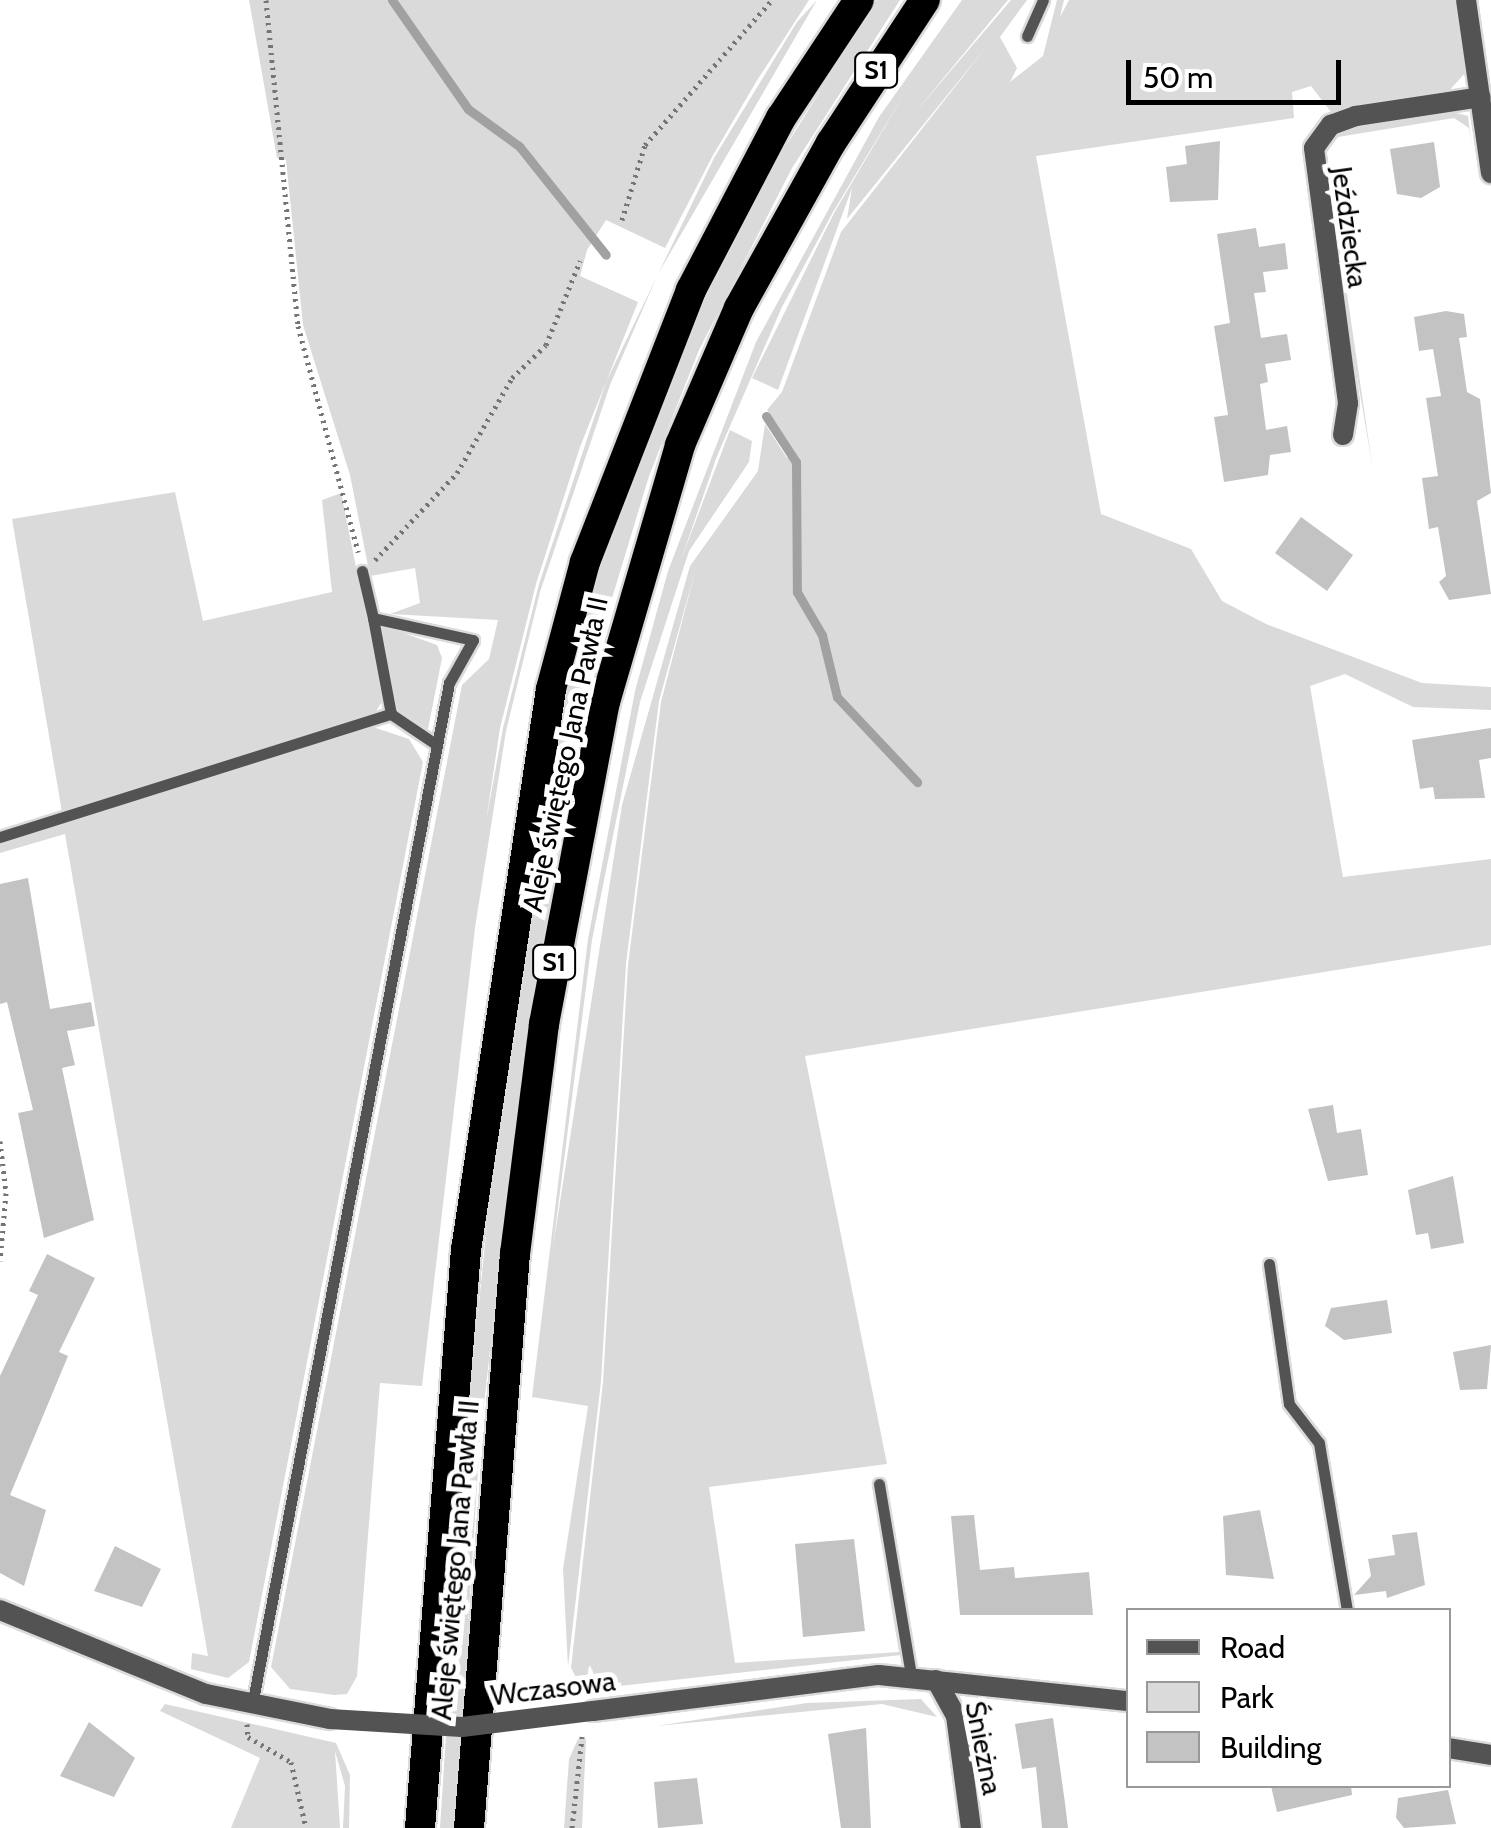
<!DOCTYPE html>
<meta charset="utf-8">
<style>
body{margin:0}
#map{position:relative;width:1491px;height:1828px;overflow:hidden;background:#fff;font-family:Cabin,sans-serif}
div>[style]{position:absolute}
.green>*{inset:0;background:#dadada}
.stream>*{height:9px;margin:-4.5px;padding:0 4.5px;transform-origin:4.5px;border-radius:4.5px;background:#a1a1a1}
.building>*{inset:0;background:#c3c3c3}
.path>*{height:5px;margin-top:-2.5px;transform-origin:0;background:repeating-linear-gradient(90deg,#757575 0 2.5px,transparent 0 7.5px)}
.roads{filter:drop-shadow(2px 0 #dbdbdb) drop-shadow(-2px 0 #dbdbdb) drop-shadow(0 2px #dbdbdb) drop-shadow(0 -2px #dbdbdb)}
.lane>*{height:11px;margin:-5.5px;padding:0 5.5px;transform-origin:5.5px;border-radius:5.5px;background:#535353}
.street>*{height:20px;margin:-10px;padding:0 10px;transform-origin:10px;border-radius:10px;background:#535353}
.highway>*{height:30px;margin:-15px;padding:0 15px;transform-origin:15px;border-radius:15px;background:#000}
.street-bridge>*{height:20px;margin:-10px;padding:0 10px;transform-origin:10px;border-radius:10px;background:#535353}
span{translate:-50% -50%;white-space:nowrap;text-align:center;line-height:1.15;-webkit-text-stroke:10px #fff;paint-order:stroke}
.shield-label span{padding:2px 8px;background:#fff;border:2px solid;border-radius:8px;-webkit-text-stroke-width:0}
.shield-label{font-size:25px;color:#000;font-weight:700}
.street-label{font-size:28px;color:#000}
.legend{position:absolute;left:1126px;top:1608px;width:325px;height:180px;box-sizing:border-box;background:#fff;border:2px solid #999;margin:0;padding:12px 18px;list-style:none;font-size:30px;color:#000}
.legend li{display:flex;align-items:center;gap:20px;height:50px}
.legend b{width:50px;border:2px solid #999}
.scale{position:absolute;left:1126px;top:60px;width:215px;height:45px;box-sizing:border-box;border:5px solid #000;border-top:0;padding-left:12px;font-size:30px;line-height:35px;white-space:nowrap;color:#000;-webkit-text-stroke:8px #fff;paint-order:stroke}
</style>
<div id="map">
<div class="green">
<i style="clip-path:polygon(249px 0,809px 0,756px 82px,712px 157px,665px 248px,606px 220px,587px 250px,580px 276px,638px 302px,580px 447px,536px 584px,500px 728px,486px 822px,503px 728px,539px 584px,606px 382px,714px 158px,797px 22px,817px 0,658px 274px,610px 385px,540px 592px,506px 731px,475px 928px,422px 1386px,380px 1383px,357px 1676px,347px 1694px,334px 1695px,290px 1689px,271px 1667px,462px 685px,489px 659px,498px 620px,390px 614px,420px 603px,415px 568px,370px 576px,350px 475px,303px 325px,286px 160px,277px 158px)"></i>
<i style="clip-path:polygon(877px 0,900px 0,792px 168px,699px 350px,649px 476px,590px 671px,525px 1042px,480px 1439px,455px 1828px,440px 1828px,465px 1441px,492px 1175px,573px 661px,606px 544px,681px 344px,743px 215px)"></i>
<i style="clip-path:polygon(evenodd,962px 0,1008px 0,913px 115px,1011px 0,1027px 0,1000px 37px,1017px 68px,1010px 82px,1043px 56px,1057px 0,1064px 0,1060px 17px,1069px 0,1457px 0,1466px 72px,1446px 94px,1331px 112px,1311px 86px,1292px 92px,1294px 118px,1036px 156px,1101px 514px,1191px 549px,1222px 601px,1266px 624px,1422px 683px,1491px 687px,1491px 710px,1413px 707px,1345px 674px,1310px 686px,1343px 877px,1491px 859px,1491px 945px,805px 1056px,887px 1464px,709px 1487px,735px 1663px,899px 1652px,883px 1557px,901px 1655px,583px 1690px,571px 1668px,603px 1382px,628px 965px,661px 702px,696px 568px,659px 701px,626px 964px,601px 1381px,568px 1667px,563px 1569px,588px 1406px,532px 1397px,588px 939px,635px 691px,668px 571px,756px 342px,879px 117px,962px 0,987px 46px,841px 232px,782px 392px,767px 410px,795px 452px,787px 458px,765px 424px,758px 471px,690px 566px,622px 805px,553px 1247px,592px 940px,640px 702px,689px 551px,749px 462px,752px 441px,730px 430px,681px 560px,717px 456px,782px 307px,833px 212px,906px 91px,834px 213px,752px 378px,778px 390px,852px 188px,847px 219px,987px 46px)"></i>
<i style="clip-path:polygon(1444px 110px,1468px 116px,1472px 148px,1469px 128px,1454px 118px,1338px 137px,1326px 152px,1373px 470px,1320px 157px,1334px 133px,1358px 124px)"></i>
<i style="clip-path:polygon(175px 492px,203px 621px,332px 592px,322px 500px,341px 493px,383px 700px,373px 716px,62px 812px,12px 519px)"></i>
<i style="clip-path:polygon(381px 625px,437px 645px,442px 658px,428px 729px,397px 709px)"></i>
<i style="clip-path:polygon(373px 727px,409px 739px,423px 762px,249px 1662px,228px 1678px,191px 1669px,192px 1653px,208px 1656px,65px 834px,0 853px,0 842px)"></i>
<i style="clip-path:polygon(921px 1699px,937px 1717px,882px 1704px,656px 1726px,807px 1703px)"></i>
<i style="clip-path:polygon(165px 1704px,336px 1743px,350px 1775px,349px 1828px,343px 1828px,345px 1786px,335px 1751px,340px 1828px,231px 1828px,260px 1758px,160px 1711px)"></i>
<i style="clip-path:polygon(578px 1739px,586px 1739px,582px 1828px,564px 1828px,569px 1759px)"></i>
</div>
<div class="stream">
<i style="left:392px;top:0;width:133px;rotate:55.1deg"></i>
<i style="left:468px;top:109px;width:63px;rotate:36deg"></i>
<i style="left:519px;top:146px;width:139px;rotate:51.4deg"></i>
<i style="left:766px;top:416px;width:55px;rotate:56.9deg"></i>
<i style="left:796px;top:462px;width:130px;rotate:89.6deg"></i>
<i style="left:797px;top:592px;width:50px;rotate:59.8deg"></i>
<i style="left:822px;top:635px;width:64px;rotate:76.4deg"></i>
<i style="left:837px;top:697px;width:117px;rotate:46.7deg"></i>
</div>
<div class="building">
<i style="clip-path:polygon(1220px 141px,1218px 200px,1170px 202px,1166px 167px,1187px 164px,1185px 146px)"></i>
<i style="clip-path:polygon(1434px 142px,1440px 187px,1421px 198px,1397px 194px,1390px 149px)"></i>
<i style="clip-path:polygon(1256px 228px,1259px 247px,1285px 243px,1288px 269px,1263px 272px,1266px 292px,1254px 293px,1261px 338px,1287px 334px,1291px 360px,1265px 364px,1268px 382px,1260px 384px,1266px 430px,1287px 426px,1291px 452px,1270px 455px,1268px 475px,1224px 482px,1214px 417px,1228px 415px,1214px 326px,1230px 323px,1217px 234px)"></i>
<i style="clip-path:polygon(1446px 311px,1464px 314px,1467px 337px,1459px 338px,1467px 392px,1480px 399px,1491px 493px,1477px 501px,1491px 594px,1449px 600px,1439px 582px,1446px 576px,1438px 527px,1429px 529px,1422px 478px,1438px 476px,1426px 398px,1441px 396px,1433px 349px,1419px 351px,1414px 317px)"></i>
<i style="clip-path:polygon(1301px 517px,1353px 555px,1327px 591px,1275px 553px)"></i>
<i style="clip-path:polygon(1491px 728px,1491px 758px,1479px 760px,1485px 798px,1435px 799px,1433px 787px,1420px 789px,1412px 740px)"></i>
<i style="clip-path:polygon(28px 878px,50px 1009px,91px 1002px,95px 1026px,67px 1031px,75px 1065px,62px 1068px,94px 1220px,44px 1238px,18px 1113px,33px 1110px,7px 1002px,0 1004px,0 884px)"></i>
<i style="clip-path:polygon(1333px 1105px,1337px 1133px,1361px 1129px,1368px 1175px,1328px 1181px,1308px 1109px)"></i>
<i style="clip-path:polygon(1453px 1176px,1464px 1243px,1431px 1249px,1428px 1233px,1416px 1235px,1408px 1190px)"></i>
<i style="clip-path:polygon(47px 1254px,95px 1278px,59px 1352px,68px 1356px,10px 1495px,46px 1510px,24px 1586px,0 1573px,0 1376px,38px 1295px,29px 1291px)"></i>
<i style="clip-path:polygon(1387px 1300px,1392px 1333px,1344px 1340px,1325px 1326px,1331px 1308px)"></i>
<i style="clip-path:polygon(1491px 1345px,1487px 1389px,1460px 1390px,1453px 1352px)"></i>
<i style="clip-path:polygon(1260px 1510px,1274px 1579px,1226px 1575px,1223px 1516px)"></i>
<i style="clip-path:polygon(974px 1515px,980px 1570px,1014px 1567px,1015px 1578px,1089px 1572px,1093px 1615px,960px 1615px,951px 1516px)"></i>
<i style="clip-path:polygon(1417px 1532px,1425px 1585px,1387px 1598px,1386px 1591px,1354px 1595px,1371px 1576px,1368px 1559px,1395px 1555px,1392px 1535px)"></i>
<i style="clip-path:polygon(854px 1539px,865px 1631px,803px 1637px,795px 1544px)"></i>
<i style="clip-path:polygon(115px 1546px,161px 1569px,142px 1607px,94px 1591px)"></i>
<i style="clip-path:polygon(1053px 1718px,1065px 1803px,1068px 1828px,1042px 1828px,1036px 1767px,1022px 1769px,1015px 1724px)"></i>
<i style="clip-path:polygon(89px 1722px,135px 1758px,114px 1797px,60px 1776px)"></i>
<i style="clip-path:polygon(866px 1728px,871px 1828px,841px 1828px,828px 1734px)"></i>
<i style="clip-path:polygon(697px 1778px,703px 1824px,658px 1828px,654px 1782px)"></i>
<i style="clip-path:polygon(1271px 1786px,1351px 1786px,1352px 1795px,1277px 1812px)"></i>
<i style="clip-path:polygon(1448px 1790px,1456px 1824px,1404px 1828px,1396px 1818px,1398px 1798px)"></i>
</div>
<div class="path">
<i style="left:266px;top:0;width:328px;rotate:84.4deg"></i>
<i style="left:298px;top:326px;width:234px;rotate:75.1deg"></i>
<i style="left:622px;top:220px;width:78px;rotate:-73deg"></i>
<i style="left:645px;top:145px;width:193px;rotate:-48.8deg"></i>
<i style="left:375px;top:560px;width:120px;rotate:-46.7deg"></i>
<i style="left:457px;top:473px;width:110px;rotate:-59.9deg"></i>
<i style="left:512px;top:378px;width:47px;rotate:-44.1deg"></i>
<i style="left:546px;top:345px;width:91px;rotate:-68deg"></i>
<i style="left:0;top:1141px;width:52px;rotate:83.4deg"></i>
<i style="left:6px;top:1193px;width:68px;rotate:95deg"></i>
<i style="left:247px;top:1724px;width:13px;rotate:86deg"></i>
<i style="left:248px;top:1737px;width:50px;rotate:30.2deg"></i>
<i style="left:291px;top:1762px;width:68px;rotate:77.2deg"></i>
<i style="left:572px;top:1828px;width:92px;rotate:-83.7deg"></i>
</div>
<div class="roads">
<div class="lane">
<i style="left:1027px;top:36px;width:39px;rotate:-66deg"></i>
<i style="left:362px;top:571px;width:48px;rotate:76.8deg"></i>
<i style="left:0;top:837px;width:410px;rotate:-17.5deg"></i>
<i style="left:1269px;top:1264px;width:141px;rotate:81.9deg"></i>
<i style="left:1289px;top:1404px;width:49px;rotate:52.4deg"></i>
<i style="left:1319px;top:1443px;width:169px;rotate:80.5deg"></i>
<i style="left:879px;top:1484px;width:194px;rotate:80.5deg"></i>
<i style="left:252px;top:1705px;width:1041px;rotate:-79.09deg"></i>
<i style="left:449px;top:683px;width:49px;rotate:-60.8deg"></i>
<i style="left:473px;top:640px;width:102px;rotate:-167.6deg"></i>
<i style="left:373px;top:618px;width:98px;rotate:79.4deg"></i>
<i style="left:391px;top:714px;width:55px;rotate:34deg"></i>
</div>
<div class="street">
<i style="left:1466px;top:0;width:175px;rotate:81.8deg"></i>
<i style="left:1343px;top:435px;width:32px;rotate:-81deg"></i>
<i style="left:1348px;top:403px;width:257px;rotate:-97.6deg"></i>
<i style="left:1314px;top:148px;width:29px;rotate:-54deg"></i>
<i style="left:1331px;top:125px;width:27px;rotate:-20deg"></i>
<i style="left:1356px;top:116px;width:126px;rotate:-8.6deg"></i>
<i style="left:0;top:1610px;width:222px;rotate:22.2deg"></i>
<i style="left:206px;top:1694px;width:126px;rotate:11.4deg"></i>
<i style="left:936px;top:1680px;width:41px;rotate:60.9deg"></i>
<i style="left:956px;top:1716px;width:113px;rotate:82.4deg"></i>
<i style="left:593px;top:1711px;width:288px;rotate:-7.2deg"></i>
<i style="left:879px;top:1675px;width:250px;rotate:6deg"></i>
<i style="left:1448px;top:1748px;width:44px;rotate:9.2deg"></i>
</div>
<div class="highway">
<i style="left:420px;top:1828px;width:580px;rotate:-85.45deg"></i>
<i style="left:466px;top:1250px;width:567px;rotate:-81.38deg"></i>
<i style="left:551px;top:689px;width:131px;rotate:-75deg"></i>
<i style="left:585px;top:562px;width:292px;rotate:-68.7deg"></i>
<i style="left:691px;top:290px;width:194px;rotate:-62.4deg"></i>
<i style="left:781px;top:118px;width:141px;rotate:-56.5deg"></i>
<i style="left:469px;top:1828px;width:576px;rotate:-85.42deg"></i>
<i style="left:515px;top:1254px;width:232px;rotate:-82.8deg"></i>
<i style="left:544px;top:1024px;width:328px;rotate:-79.3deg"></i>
<i style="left:605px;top:702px;width:268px;rotate:-73.7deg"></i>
<i style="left:680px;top:445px;width:149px;rotate:-66.7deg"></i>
<i style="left:739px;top:308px;width:189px;rotate:-60.9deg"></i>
<i style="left:831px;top:143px;width:171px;rotate:-56.7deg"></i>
</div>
</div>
<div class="street-bridge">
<i style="left:330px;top:1719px;width:132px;rotate:3.5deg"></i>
<i style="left:462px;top:1727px;width:132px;rotate:-7deg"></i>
</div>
<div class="shield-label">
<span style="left:876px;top:70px">S1</span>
<span style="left:554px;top:962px">S1</span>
</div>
<div class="street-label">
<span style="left:1350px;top:227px;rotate:82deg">Jeździecka</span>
<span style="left:565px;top:754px;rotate:-78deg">Aleje świętego Jana Pawła II</span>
<span style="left:455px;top:1560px;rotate:-85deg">Aleje świętego Jana Pawła II</span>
<span style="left:553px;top:1688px;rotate:-7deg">Wczasowa</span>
<span style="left:984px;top:1748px;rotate:79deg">Śnieżna</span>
</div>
<ul class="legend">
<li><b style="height:12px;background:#535353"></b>Road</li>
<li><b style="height:28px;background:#dadada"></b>Park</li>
<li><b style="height:28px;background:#c3c3c3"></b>Building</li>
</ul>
<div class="scale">50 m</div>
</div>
